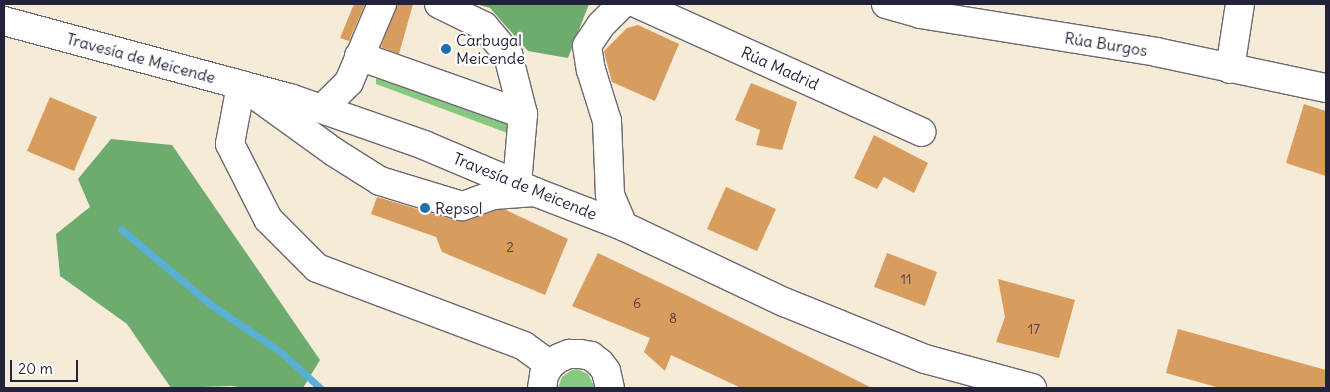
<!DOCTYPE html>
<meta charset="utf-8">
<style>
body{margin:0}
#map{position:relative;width:1330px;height:392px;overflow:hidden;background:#f5ebd6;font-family:Delius,sans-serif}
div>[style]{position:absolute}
.green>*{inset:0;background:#87c880}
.forest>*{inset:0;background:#6dac6e}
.stream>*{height:7px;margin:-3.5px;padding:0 3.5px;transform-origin:3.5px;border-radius:3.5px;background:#58b0d5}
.building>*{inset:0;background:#d89c5f}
.roads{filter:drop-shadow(1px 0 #6c6871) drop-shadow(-1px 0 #6c6871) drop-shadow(0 1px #6c6871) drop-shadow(0 -1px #6c6871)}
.minor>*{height:28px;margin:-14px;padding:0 14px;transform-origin:14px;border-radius:14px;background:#fff}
.major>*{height:28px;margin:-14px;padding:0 14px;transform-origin:14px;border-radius:14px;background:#fff}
.dots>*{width:14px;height:14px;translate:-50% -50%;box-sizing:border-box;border:2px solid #fff;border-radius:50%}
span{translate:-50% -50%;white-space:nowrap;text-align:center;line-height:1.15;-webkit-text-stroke:4.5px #fff;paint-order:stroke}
.number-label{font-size:14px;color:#504044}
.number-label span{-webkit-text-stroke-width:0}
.poi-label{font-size:16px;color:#22223b}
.left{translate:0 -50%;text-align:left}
.street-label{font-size:16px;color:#22223b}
.frame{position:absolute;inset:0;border:5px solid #22223b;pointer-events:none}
.scale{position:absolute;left:10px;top:360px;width:68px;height:22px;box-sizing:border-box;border:2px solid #22223b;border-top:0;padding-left:6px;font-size:15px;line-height:18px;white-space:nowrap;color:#22223b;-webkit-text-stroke:4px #fff;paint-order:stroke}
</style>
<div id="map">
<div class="green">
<i style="clip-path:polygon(376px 72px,512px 124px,510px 134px,376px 84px)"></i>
<i style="clip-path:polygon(577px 369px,588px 374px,595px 388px,558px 388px,562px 377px,572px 370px)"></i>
</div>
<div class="forest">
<i style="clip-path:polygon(476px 4px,589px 4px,568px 58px,528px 51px,490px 8px)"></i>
<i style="clip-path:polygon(111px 139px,172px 145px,320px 360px,303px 388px,245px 388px,232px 386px,171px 388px,127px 324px,60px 276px,56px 234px,90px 207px,78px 179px)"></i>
</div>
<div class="stream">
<i style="left:121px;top:229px;width:116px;rotate:40.1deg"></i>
<i style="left:210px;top:304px;width:87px;rotate:34.2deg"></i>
<i style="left:282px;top:353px;width:52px;rotate:42.6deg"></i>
</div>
<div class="building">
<i style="clip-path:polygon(354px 4px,365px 4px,349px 41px,340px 38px)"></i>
<i style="clip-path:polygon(397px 4px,413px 4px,399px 54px,381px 47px)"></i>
<i style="clip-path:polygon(638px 25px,679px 44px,655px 101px,612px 82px,605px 56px,604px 51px,627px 28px)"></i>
<i style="clip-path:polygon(751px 83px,797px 102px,782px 150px,756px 145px,760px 130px,735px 120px)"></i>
<i style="clip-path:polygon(50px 97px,97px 117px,74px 171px,27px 151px)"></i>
<i style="clip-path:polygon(1304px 104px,1326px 111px,1326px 176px,1286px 163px)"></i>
<i style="clip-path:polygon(874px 135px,928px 163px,914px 193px,884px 177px,877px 189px,854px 178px)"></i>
<i style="clip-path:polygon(726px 187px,776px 209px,757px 251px,707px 229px)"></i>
<i style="clip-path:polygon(377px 197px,458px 221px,467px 221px,496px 210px,506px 210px,568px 239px,545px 295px,442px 252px,436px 237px,371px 214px)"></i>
<i style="clip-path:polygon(598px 253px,688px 296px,872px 388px,741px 388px,671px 355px,665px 371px,644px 352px,650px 338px,572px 306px)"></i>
<i style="clip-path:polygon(887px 253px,937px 272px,925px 306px,874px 287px)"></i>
<i style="clip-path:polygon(998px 279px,1075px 300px,1059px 358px,996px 342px,1005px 317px)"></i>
<i style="clip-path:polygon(1178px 329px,1326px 370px,1326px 388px,1220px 388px,1166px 373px)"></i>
</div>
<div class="roads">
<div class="minor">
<i style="left:439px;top:4px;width:50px;rotate:26.1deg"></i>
<i style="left:484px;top:26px;width:38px;rotate:50deg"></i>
<i style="left:508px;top:55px;width:61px;rotate:75.7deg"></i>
<i style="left:523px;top:114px;width:70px;rotate:94.9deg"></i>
<i style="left:622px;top:4px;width:30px;rotate:135deg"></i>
<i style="left:601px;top:25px;width:25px;rotate:124deg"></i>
<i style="left:587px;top:46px;width:24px;rotate:81deg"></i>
<i style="left:591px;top:70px;width:53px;rotate:72.6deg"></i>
<i style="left:607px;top:121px;width:74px;rotate:87.7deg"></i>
<i style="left:610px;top:195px;width:34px;rotate:67deg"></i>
<i style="left:638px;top:4px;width:311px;rotate:24.3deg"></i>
<i style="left:886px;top:4px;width:35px;rotate:16deg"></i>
<i style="left:920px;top:14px;width:239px;rotate:9.1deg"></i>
<i style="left:1156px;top:52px;width:174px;rotate:12deg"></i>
<i style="left:359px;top:56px;width:174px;rotate:19.5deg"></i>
<i style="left:1230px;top:69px;width:66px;rotate:-81.3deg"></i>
<i style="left:322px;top:109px;width:38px;rotate:-45deg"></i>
<i style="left:349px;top:82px;width:85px;rotate:-67.1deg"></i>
<i style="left:535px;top:192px;width:42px;rotate:175.9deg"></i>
<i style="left:493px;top:195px;width:33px;rotate:160deg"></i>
<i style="left:462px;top:206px;width:86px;rotate:-163deg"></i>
<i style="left:380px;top:181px;width:54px;rotate:-147.8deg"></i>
<i style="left:334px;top:152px;width:115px;rotate:-144.2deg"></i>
<i style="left:241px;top:85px;width:60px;rotate:100.6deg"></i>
<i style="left:230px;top:144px;width:84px;rotate:63.1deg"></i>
<i style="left:268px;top:219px;width:69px;rotate:45deg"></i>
<i style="left:317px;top:268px;width:221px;rotate:20.6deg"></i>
<i style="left:524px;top:346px;width:32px;rotate:36deg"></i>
<i style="left:542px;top:388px;width:13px;rotate:-81deg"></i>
<i style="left:544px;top:375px;width:12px;rotate:-59deg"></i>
<i style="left:550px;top:365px;width:11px;rotate:-38deg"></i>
<i style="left:559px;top:358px;width:11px;rotate:-22deg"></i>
<i style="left:569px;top:354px;width:11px"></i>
<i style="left:580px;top:354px;width:11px;rotate:10deg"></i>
<i style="left:591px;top:356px;width:11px;rotate:38deg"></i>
<i style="left:600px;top:363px;width:10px;rotate:53deg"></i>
<i style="left:606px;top:371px;width:17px;rotate:77deg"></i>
</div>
<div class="major">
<i style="left:4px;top:21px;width:296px;rotate:15.1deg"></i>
<i style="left:290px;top:98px;width:142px;rotate:19.3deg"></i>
<i style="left:424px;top:145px;width:121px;rotate:22.9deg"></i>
<i style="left:535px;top:192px;width:94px;rotate:21.1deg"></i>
<i style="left:623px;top:226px;width:178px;rotate:25.3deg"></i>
<i style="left:784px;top:302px;width:152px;rotate:22deg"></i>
<i style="left:925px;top:359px;width:111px;rotate:15.2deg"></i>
</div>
</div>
<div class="dots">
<i style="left:446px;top:49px;background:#1f6fb2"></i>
<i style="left:425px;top:208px;background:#1f6fb2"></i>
</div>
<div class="number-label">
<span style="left:510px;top:247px">2</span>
<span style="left:906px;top:279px">11</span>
<span style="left:637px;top:303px">6</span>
<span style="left:673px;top:318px">8</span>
<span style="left:1034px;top:329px">17</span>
</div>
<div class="poi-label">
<span class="left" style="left:456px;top:49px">Carbugal<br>Meicende</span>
<span class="left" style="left:435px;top:208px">Repsol</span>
</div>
<div class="street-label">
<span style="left:1106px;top:44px;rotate:9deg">Rúa Burgos</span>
<span style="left:141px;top:58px;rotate:15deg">Travesía de Meicende</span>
<span style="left:780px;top:68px;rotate:24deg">Rúa Madrid</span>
<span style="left:525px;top:186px;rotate:22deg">Travesía de Meicende</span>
</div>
<div class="frame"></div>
<div class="scale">20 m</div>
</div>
